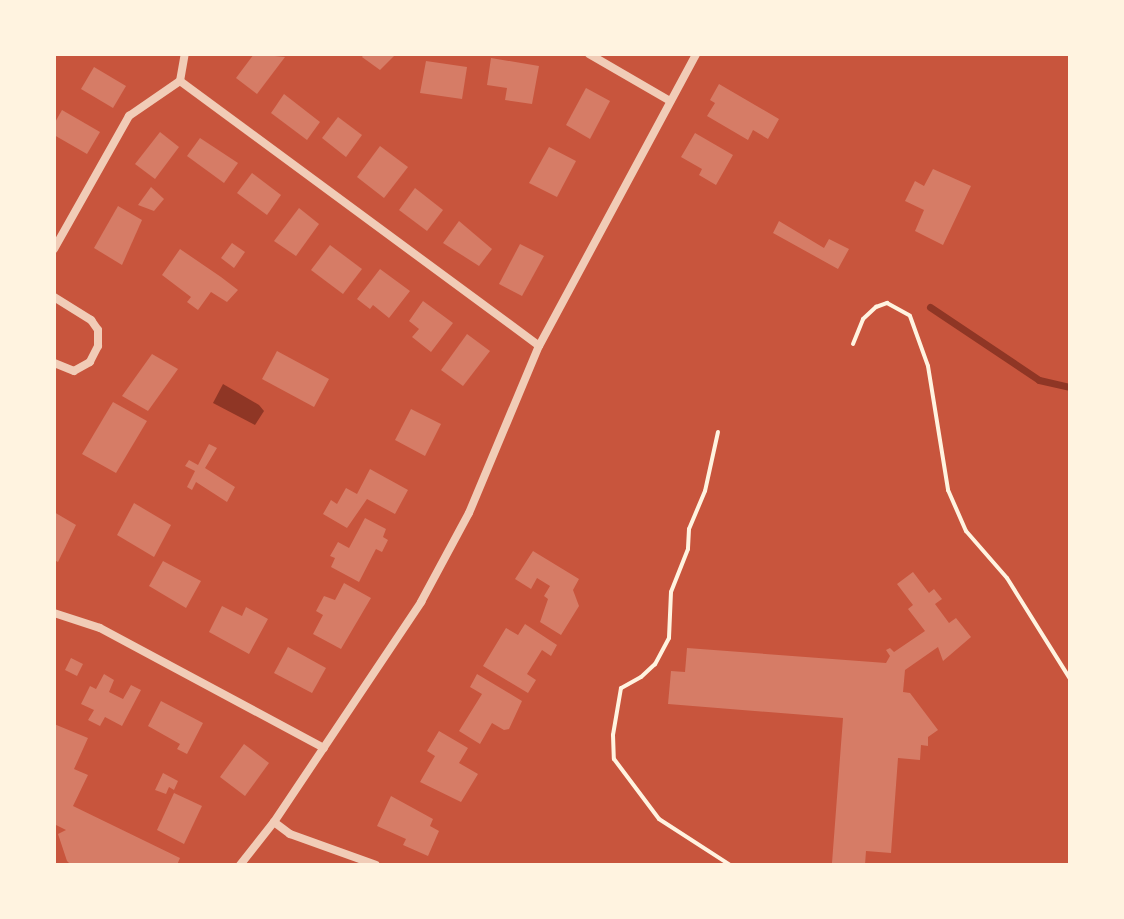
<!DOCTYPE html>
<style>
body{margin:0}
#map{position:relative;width:1124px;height:919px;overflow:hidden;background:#c8553d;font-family:Arial,sans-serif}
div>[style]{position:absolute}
.water>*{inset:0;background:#8f3625}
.stream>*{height:7px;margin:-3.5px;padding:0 3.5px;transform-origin:3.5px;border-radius:3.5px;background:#8f3625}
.building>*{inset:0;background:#d67c66}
.path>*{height:4px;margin:-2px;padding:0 2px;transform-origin:2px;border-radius:2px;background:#fff3e0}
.minor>*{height:8px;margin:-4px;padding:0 4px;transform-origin:4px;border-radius:4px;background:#f1ccb7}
span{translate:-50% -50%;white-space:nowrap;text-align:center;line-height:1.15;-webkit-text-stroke:6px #fff3e0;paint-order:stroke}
.frame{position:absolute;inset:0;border:56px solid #fff3e0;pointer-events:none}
</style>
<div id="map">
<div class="water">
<i style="clip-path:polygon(223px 384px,259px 405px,264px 411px,255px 425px,213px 403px)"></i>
</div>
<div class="stream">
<i style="left:930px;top:307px;width:131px;rotate:33.8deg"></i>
<i style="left:1039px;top:380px;width:32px;rotate:13deg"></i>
</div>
<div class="building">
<i style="clip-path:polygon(254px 54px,285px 57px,257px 94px,236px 78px)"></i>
<i style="clip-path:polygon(364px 54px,396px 54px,380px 70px,362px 57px)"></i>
<i style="clip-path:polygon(491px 58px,539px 66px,532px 104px,505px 100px,507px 88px,487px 85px)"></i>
<i style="clip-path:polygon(426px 61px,467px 67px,462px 99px,420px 93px)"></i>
<i style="clip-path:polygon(94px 67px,126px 86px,113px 108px,81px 89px)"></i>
<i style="clip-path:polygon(719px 84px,779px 119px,768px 139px,753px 130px,748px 140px,707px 116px,715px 103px,710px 100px)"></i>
<i style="clip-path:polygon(586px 88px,610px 101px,590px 139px,566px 125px)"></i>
<i style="clip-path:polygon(284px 94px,320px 122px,307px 140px,271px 113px)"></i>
<i style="clip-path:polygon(62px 110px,100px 132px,87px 154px,54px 135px,54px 124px)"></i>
<i style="clip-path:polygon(338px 117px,362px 135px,346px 157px,322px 138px)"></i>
<i style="clip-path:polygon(160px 132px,179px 147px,155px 179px,135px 164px)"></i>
<i style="clip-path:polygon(695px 133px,733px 155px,716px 185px,699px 175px,702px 169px,681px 157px)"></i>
<i style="clip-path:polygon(200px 138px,238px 163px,224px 183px,187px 156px)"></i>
<i style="clip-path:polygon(380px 146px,408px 167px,384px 198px,357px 177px)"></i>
<i style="clip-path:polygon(549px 147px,576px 161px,557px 197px,529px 183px)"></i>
<i style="clip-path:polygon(933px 169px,971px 186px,943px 245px,915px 231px,924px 210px,905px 201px,915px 181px,924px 186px)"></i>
<i style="clip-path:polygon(252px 173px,281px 195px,267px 215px,237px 193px)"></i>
<i style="clip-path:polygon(151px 187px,164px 199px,154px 211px,138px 205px)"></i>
<i style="clip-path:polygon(415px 188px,443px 210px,427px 231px,399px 210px)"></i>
<i style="clip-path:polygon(118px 206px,142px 220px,122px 265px,94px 248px)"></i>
<i style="clip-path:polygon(299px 208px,319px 224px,296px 256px,274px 241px)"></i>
<i style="clip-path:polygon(459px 221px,492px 249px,479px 266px,443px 243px)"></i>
<i style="clip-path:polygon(779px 221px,824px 248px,829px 239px,849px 249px,838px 269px,773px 233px)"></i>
<i style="clip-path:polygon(232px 243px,245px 252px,234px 268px,221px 258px)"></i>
<i style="clip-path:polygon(520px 244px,544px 256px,522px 296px,499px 284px)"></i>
<i style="clip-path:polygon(330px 245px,362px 269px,343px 294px,311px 270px)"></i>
<i style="clip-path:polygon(180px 249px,221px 277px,238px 290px,227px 302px,211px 292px,198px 310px,187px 302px,191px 297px,162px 275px)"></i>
<i style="clip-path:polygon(380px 269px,410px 291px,389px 318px,373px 305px,370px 309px,357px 299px)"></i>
<i style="clip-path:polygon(423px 301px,453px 323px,431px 352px,412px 337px,419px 329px,409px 321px)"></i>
<i style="clip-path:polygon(467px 334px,490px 351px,463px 386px,441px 370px)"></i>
<i style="clip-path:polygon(277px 351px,329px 379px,314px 407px,262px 379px)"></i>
<i style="clip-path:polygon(152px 354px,178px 369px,148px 411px,122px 396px)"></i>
<i style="clip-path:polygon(113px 402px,147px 421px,116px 473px,82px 454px)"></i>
<i style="clip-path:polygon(411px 409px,441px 424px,425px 456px,395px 440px)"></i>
<i style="clip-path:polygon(209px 444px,217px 448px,205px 468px,235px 487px,227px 502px,196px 482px,192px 490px,187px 487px,195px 471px,185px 466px,189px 460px,198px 465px)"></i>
<i style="clip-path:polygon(370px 469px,408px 490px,395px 514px,367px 499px,347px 528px,323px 514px,331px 500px,337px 504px,346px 488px,357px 494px)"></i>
<i style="clip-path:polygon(134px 503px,171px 525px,154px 557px,117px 535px)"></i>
<i style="clip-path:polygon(54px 512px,76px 525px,58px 562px,54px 560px)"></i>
<i style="clip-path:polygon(365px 518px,386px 529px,383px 537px,388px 540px,382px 552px,376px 549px,359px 582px,331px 567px,335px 558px,330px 556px,338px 542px,349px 548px)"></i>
<i style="clip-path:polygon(533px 551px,579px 579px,573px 590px,579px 606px,561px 635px,540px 622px,548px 599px,544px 596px,550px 586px,537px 578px,531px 589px,515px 579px)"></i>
<i style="clip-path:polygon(163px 561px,201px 581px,186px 608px,149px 586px)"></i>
<i style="clip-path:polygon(913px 572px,929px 593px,934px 589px,942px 599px,935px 604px,949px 623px,956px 618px,971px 637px,943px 661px,938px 647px,905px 670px,903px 692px,910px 693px,938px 730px,928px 737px,928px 746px,921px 745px,920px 760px,898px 758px,891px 853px,866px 851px,865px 865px,832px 863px,843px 718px,668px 704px,671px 671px,685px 672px,687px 648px,886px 663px,890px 656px,886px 650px,890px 648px,894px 652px,925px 631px,908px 609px,913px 605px,897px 584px)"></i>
<i style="clip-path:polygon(344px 583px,371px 598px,341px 649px,313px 634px,323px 615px,316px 611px,324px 596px,335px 600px)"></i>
<i style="clip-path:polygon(222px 606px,242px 616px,246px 607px,268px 619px,249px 654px,209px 632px)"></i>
<i style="clip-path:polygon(525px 624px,557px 645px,551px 656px,542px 650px,527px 674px,536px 680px,528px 693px,483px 666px,506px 628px,518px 635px)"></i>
<i style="clip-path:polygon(288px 647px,326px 668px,312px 693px,274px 673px)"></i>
<i style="clip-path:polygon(71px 658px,83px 664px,77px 676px,65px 670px)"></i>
<i style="clip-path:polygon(104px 674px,114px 680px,109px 692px,123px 699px,131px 685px,141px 690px,122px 726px,105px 717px,100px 726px,88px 720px,94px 710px,81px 704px,90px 686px,96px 689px)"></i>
<i style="clip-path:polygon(477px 674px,522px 701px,509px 729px,504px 730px,492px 723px,480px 744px,459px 731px,482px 694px,470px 687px)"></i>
<i style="clip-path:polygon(161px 701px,203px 723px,187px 754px,177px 749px,180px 744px,148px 726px)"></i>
<i style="clip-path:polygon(54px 724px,88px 738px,74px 769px,88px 775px,73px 806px,180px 858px,177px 865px,71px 865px,67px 861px,58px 834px,66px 830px,54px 824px)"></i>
<i style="clip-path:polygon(439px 731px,468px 748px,459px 763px,478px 774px,461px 802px,420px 782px,435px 756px,427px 751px)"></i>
<i style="clip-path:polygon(244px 744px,269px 763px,245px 796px,220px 777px)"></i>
<i style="clip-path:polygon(163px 773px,178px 781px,174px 790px,169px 787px,166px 794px,155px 790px)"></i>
<i style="clip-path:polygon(174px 793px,202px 806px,184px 844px,157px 830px)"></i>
<i style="clip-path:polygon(391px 796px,433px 819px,430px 826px,439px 831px,428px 856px,403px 845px,406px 839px,377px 826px)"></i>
</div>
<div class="path">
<i style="left:853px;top:344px;width:27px;rotate:-68deg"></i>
<i style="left:863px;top:319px;width:18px;rotate:-43deg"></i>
<i style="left:876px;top:307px;width:12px;rotate:-20deg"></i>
<i style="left:887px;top:303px;width:26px;rotate:29deg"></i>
<i style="left:910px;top:316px;width:53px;rotate:70.2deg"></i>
<i style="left:928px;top:366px;width:126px;rotate:80.8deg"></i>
<i style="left:948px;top:490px;width:45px;rotate:66.3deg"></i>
<i style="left:966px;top:531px;width:62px;rotate:48.9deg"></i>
<i style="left:1007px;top:578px;width:119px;rotate:58deg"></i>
<i style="left:718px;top:432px;width:60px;rotate:102.4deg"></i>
<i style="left:705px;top:491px;width:41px;rotate:112.8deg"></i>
<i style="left:689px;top:529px;width:20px;rotate:93deg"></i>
<i style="left:688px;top:549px;width:46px;rotate:111.6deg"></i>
<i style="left:671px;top:592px;width:46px;rotate:92.5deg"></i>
<i style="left:669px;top:638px;width:30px;rotate:118deg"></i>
<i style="left:655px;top:664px;width:19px;rotate:137deg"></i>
<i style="left:641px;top:677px;width:23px;rotate:151deg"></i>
<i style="left:621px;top:688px;width:48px;rotate:99.7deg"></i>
<i style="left:613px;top:735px;width:24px;rotate:88deg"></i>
<i style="left:614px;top:759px;width:75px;rotate:53.1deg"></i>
<i style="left:659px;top:819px;width:85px;rotate:32.9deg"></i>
</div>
<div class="minor">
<i style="left:589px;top:54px;width:94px;rotate:30.1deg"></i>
<i style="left:180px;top:81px;width:27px;rotate:-80deg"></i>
<i style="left:54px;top:249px;width:153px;rotate:-60.6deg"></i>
<i style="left:129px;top:116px;width:62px;rotate:-34.5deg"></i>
<i style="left:180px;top:81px;width:446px;rotate:36.4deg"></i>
<i style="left:54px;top:297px;width:44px;rotate:31.9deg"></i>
<i style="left:91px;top:320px;width:12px;rotate:55deg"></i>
<i style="left:98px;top:330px;width:16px;rotate:90deg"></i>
<i style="left:98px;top:346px;width:18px;rotate:117deg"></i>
<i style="left:90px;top:362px;width:18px;rotate:151deg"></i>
<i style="left:74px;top:371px;width:22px;rotate:-158deg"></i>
<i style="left:54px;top:613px;width:48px;rotate:18.1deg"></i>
<i style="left:100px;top:628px;width:254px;rotate:28.2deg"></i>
<i style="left:274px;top:822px;width:20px;rotate:37deg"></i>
<i style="left:290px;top:834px;width:91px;rotate:19.8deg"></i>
<i style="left:240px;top:865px;width:55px;rotate:-51.7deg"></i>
<i style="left:274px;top:822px;width:265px;rotate:-56.2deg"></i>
<i style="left:421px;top:602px;width:101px;rotate:-61.7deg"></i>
<i style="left:469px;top:513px;width:181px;rotate:-67.3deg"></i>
<i style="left:539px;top:346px;width:332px;rotate:-61.7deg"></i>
</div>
<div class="frame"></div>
</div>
